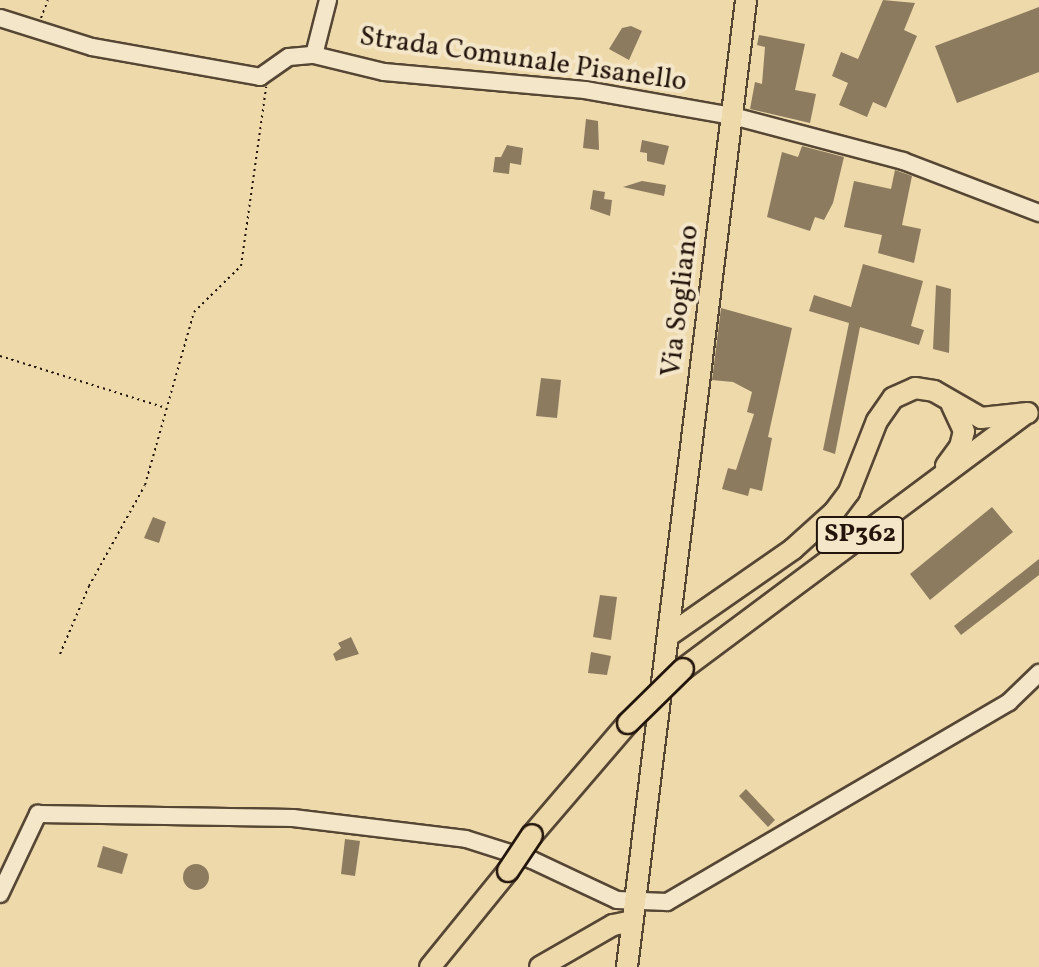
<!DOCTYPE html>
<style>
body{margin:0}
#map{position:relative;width:1039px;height:967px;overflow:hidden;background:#eed9ab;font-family:Vollkorn,serif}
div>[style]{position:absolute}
.building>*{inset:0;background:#8d7b5f}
.round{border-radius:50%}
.path>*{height:2px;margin-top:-1px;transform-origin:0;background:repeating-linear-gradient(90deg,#23150c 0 2px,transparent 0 6px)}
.roads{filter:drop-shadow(2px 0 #564634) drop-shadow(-2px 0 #564634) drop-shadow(0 2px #564634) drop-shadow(0 -2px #564634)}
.minor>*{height:16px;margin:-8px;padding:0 8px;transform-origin:8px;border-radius:8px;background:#f4e6c8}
.major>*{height:20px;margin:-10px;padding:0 10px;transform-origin:10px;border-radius:10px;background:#eed9ab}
.bridges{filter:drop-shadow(2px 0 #23150c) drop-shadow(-2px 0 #23150c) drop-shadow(0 2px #23150c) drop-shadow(0 -2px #23150c)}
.major-bridge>*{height:20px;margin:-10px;padding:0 10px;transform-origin:10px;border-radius:10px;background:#eed9ab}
span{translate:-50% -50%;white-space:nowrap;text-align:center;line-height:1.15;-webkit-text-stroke:8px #f4e6c8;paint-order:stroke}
.shield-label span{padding:2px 6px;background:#f4e6c8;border:2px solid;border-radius:6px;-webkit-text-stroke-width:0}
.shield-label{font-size:26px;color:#23150c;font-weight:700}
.street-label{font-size:28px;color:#23150c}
</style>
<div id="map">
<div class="building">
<i style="clip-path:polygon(883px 0,915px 3px,904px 30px,917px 36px,886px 108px,873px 102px,867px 117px,839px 105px,848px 83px,832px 76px,841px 52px,858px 59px)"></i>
<i style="clip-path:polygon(1039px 7px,1039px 72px,957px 103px,935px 46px)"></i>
<i style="clip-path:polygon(631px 26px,642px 31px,629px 60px,609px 49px,622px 28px)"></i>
<i style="clip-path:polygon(759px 35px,805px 44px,795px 90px,816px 94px,810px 123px,750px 109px,755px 82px,762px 84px,765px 47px,757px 45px)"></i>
<i style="clip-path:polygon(586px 119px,598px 121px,599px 150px,583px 148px)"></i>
<i style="clip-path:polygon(642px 140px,669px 146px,664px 165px,647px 161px,647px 153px,640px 152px)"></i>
<i style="clip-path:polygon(507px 145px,523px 148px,521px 165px,510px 163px,509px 174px,493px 172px,495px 157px,501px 157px)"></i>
<i style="clip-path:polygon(802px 146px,844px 157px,833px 203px,824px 220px,815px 217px,810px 231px,767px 217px,782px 152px,798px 157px)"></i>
<i style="clip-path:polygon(895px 170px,912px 176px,902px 225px,921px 229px,914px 263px,878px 253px,882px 235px,844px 227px,854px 181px,891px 189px)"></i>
<i style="clip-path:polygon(642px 181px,666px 185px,664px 196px,623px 187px)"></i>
<i style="clip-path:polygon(593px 190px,605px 192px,604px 199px,612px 200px,610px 216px,590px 209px)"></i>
<i style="clip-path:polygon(863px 264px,923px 281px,911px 326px,924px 330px,919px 345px,860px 327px,835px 454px,823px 450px,849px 323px,809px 311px,814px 295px,851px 307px)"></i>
<i style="clip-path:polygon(936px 285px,951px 289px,949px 353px,933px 349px)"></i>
<i style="clip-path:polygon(721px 308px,792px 328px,768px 437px,772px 438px,762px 491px,750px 488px,748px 496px,722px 489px,728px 468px,736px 470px,754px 414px,747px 412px,752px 392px,733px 382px,712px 380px)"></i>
<i style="clip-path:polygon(541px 378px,561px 380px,557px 418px,536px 416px)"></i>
<i style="clip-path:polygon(992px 507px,1013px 532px,930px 600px,910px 574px)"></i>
<i style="clip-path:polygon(153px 517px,166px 522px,159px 543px,144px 538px)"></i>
<i style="clip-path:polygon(1039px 559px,1039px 575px,961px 635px,954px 626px)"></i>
<i style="clip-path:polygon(600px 595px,617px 597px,611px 640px,593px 637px)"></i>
<i style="clip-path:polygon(351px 637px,359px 654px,336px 661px,333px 654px,341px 648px,338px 643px)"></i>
<i style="clip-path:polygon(591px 652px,611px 656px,607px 675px,588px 673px)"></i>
<i style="clip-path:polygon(746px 789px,775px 820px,768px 827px,739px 796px)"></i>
<i style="clip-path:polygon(345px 839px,360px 841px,355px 876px,341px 874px)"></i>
<i style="clip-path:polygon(103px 846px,128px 854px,122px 874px,97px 867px)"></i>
<i class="round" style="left:183px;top:864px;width:26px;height:26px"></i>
</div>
<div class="path">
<i style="left:41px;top:18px;width:19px;rotate:-69deg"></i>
<i style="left:0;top:356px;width:174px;rotate:17.4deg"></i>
<i style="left:60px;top:654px;width:74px;rotate:-66.9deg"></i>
<i style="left:89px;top:586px;width:115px;rotate:-61deg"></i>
<i style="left:145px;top:485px;width:180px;rotate:-74.2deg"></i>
<i style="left:194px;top:312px;width:66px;rotate:-44.4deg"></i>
<i style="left:241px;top:266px;width:181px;rotate:-82deg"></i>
</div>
<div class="roads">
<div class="minor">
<i style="left:0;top:18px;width:96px;rotate:17.5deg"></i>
<i style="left:92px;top:47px;width:171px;rotate:10.1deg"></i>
<i style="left:260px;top:77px;width:35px;rotate:-35deg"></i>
<i style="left:289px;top:57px;width:25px;rotate:-5deg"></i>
<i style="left:314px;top:55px;width:72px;rotate:13.7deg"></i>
<i style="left:384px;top:72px;width:202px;rotate:5.1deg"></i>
<i style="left:585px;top:90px;width:150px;rotate:10deg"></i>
<i style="left:733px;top:116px;width:176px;rotate:14.8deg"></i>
<i style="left:903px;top:161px;width:146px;rotate:20.9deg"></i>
<i style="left:314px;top:55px;width:57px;rotate:-75.7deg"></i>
<i style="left:0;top:894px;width:89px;rotate:-64.6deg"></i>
<i style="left:38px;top:814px;width:255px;rotate:0.9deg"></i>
<i style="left:293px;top:818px;width:174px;rotate:6.9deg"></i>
<i style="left:466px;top:839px;width:69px;rotate:17.7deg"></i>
<i style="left:532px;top:860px;width:94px;rotate:25.2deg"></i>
<i style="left:617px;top:900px;width:50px;rotate:2.3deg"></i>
<i style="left:667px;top:902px;width:396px;rotate:-30.3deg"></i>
<i style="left:1009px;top:702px;width:42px;rotate:-44deg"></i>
</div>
<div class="major">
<i style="left:946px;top:466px;width:24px;rotate:-54deg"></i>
<i style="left:960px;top:447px;width:16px;rotate:-76deg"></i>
<i style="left:964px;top:431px;width:29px;rotate:-115deg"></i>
<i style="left:668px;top:636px;width:152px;rotate:-34.8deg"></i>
<i style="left:793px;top:549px;width:55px;rotate:-42.1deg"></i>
<i style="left:834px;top:512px;width:25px;rotate:-53deg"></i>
<i style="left:849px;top:492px;width:76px;rotate:-68.5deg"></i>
<i style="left:877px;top:421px;width:28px;rotate:-55deg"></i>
<i style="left:893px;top:398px;width:24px;rotate:-24deg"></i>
<i style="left:915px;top:388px;width:19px;rotate:9deg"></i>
<i style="left:934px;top:391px;width:54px;rotate:29.9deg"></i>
<i style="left:981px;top:418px;width:47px;rotate:-6.1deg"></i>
<i style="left:683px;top:669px;width:424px;rotate:-36.7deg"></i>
<i style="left:532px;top:835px;width:148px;rotate:-49.4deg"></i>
<i style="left:430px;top:967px;width:124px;rotate:-50.9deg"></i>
<i style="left:540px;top:967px;width:84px;rotate:-29.9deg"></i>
<i style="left:613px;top:925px;width:20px;rotate:-11deg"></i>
<i style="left:627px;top:967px;width:974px;rotate:-82.98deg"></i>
</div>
</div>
<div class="bridges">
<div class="major-bridge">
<i style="left:628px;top:723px;width:77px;rotate:-44.5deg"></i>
<i style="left:508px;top:871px;width:43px;rotate:-56.3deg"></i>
</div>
</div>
<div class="shield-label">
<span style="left:860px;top:535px">SP362</span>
</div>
<div class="street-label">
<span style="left:523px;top:60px;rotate:8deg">Strada Comunale Pisanello</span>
<span style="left:681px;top:301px;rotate:-83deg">Via Sogliano</span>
</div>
</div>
